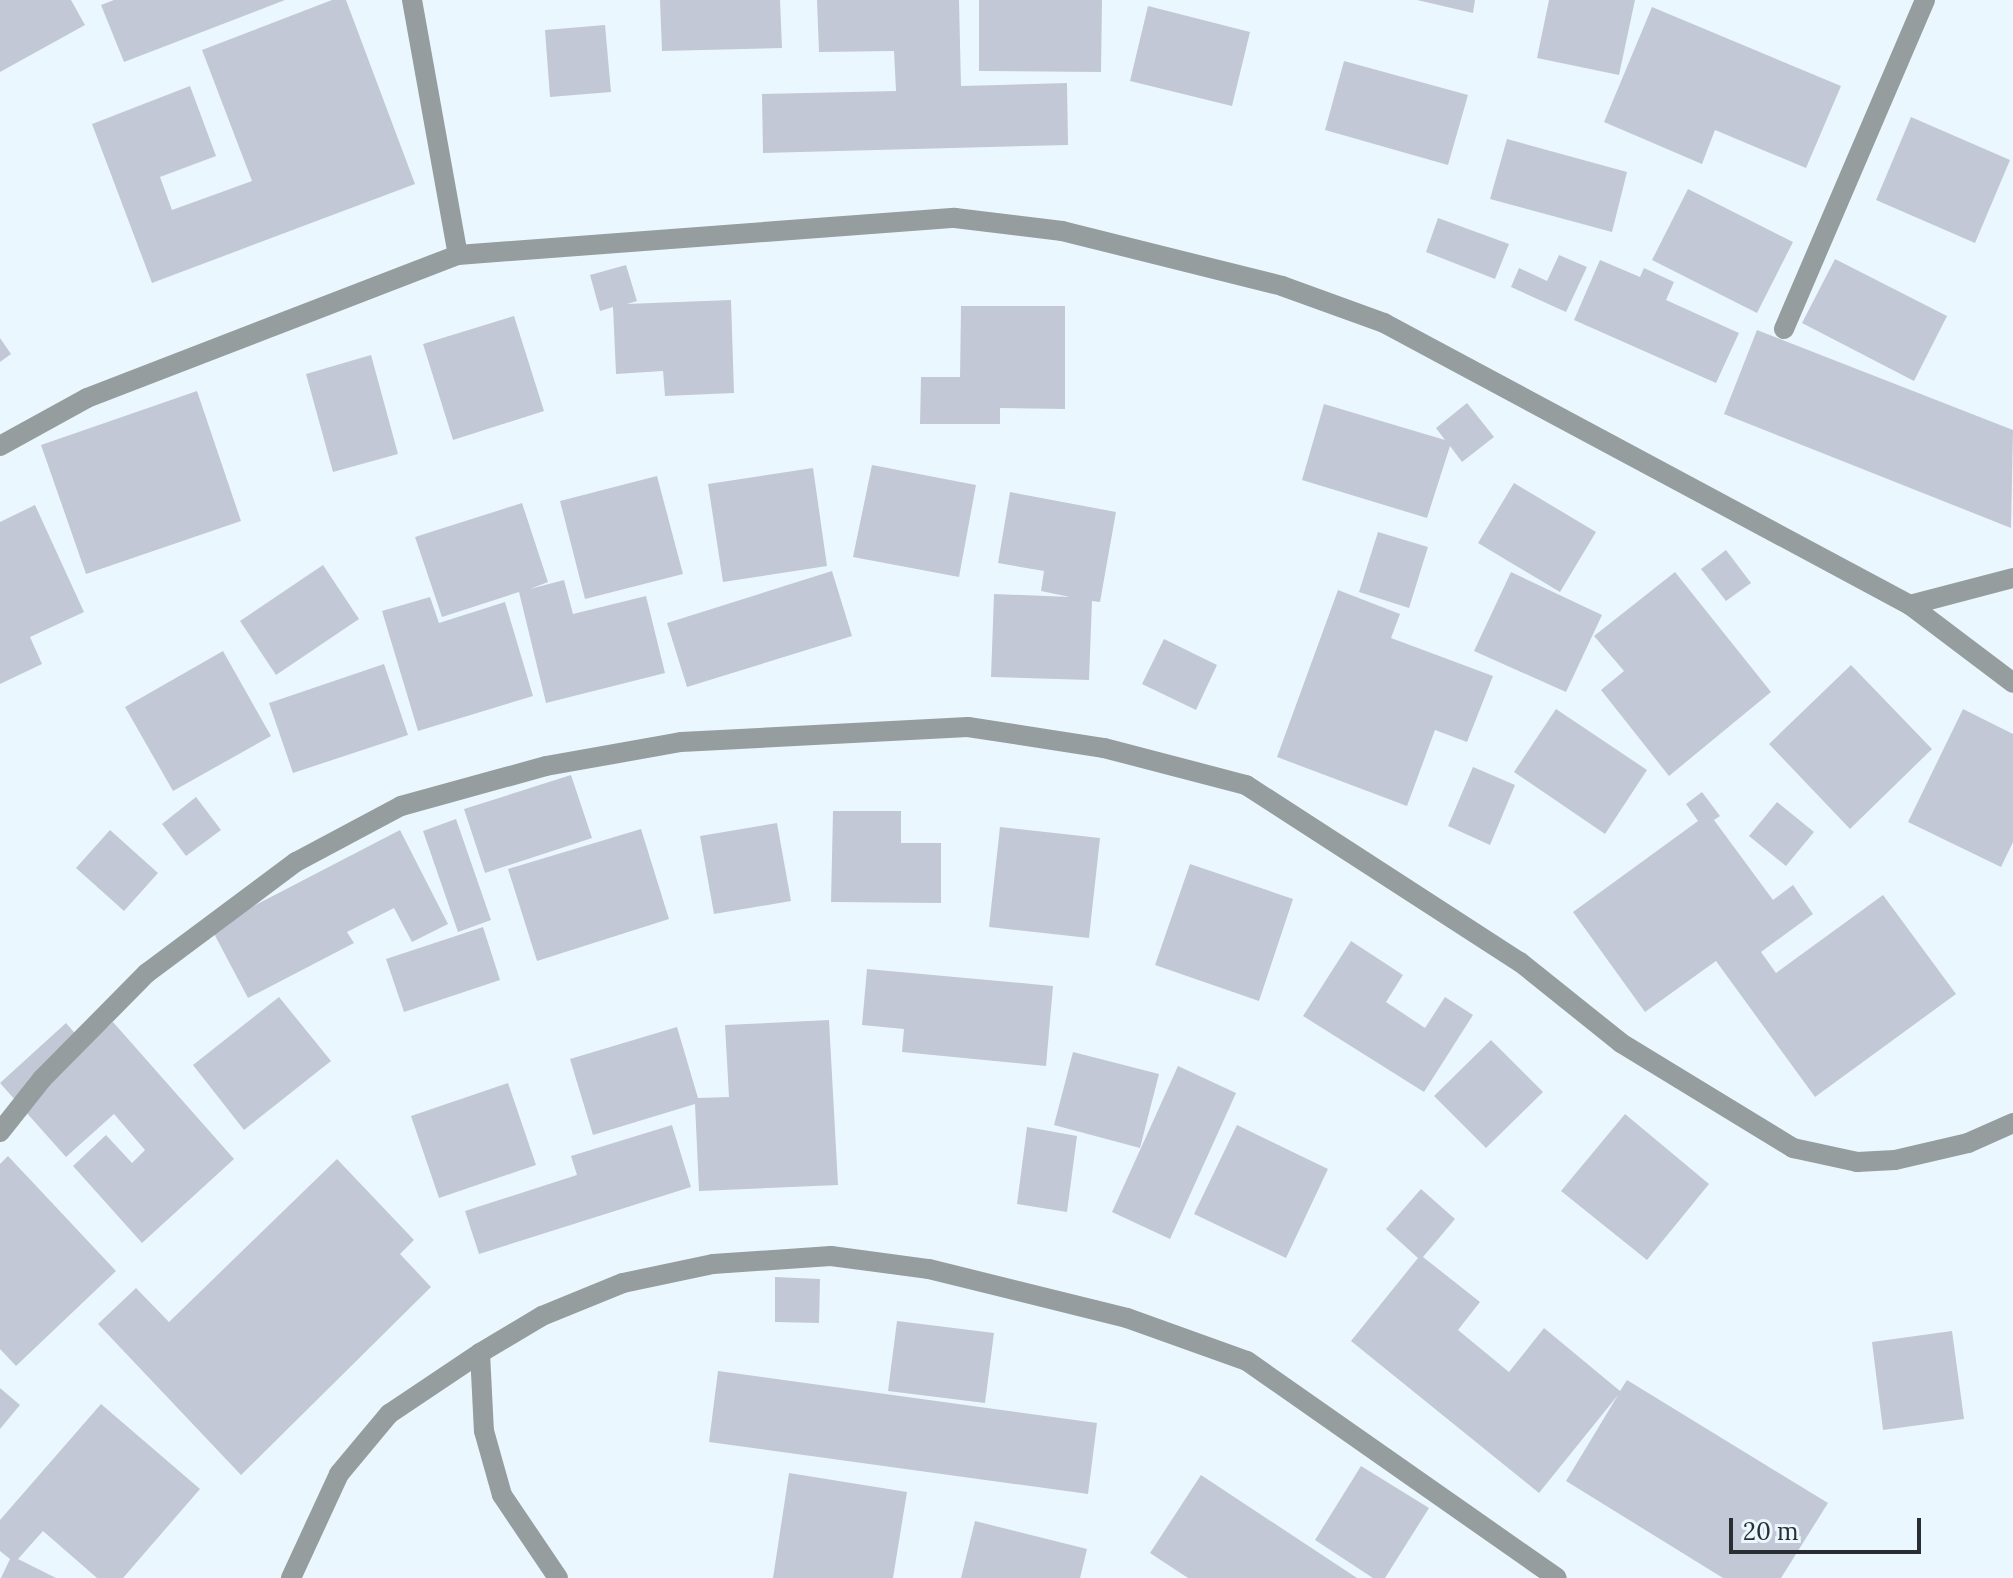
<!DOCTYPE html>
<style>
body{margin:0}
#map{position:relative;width:2013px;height:1578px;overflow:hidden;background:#ebf7fe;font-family:Lora,serif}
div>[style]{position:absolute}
.building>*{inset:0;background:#c3c8d6}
.minor>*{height:20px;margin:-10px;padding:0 10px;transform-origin:10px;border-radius:10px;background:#959d9e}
span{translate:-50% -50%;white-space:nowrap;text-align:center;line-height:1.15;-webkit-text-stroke:6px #ebf7fe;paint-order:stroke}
.scale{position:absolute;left:1729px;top:1518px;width:192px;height:36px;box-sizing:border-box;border:4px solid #282e31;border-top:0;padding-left:10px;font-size:24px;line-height:28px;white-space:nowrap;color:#282e31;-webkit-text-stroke:6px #ebf7fe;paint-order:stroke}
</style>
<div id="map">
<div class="building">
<i style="clip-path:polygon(0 0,71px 0,85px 25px,0 72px)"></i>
<i style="clip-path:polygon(114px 0,285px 0,124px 62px,101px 5px)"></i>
<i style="clip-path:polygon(332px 0,346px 0,415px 184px,152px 283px,92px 124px,190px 86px,216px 156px,160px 177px,172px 210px,252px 181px,202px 50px)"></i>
<i style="clip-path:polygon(660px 0,780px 0,782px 48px,662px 51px)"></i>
<i style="clip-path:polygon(817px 0,959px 0,961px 86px,1067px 83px,1068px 145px,763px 153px,762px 94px,896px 91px,894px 51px,819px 52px)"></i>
<i style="clip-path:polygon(979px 0,1102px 0,1101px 72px,979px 71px)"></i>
<i style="clip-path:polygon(1417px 0,1475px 0,1473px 13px)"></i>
<i style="clip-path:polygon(1549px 0,1635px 0,1619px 75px,1537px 58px)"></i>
<i style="clip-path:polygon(1148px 6px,1250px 32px,1232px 106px,1130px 81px)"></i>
<i style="clip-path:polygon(1652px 7px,1841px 86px,1806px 168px,1715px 130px,1702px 164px,1604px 122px)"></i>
<i style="clip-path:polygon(605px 25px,611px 92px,550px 97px,545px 30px)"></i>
<i style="clip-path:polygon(1344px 61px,1468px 95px,1448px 165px,1325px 130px)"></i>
<i style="clip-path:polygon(1911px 117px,2010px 160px,1975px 243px,1876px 200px)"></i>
<i style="clip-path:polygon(1507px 139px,1627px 172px,1612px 232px,1490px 199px)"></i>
<i style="clip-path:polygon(1688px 189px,1793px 242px,1757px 313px,1652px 260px)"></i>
<i style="clip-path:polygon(1438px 218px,1509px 244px,1495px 279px,1426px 252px)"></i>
<i style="clip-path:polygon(1559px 255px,1587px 267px,1566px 312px,1511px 287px,1519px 268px,1547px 281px)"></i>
<i style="clip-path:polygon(1835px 259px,1947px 316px,1914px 381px,1802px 323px)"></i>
<i style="clip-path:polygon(1600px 260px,1640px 277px,1644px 268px,1674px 282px,1666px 300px,1739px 333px,1716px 383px,1574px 320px)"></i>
<i style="clip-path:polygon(626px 265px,637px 301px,627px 304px,731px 300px,734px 393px,665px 396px,663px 371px,616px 374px,613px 307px,600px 311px,590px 275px)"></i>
<i style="clip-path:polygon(961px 306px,1065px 306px,1065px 409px,1000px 408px,1000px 424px,920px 424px,921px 377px,960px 377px)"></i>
<i style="clip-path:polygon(514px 316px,544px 411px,453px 440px,423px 344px)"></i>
<i style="clip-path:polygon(1757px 330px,2013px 430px,2011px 528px,1724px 414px)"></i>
<i style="clip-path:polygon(0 338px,11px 354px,0 362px)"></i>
<i style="clip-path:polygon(371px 355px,398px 454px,333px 472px,306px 374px)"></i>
<i style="clip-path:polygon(197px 391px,241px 521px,86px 574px,41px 445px)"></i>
<i style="clip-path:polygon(1467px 403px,1494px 437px,1462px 462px,1450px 446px,1427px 518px,1302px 480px,1324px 404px,1445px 440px,1436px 428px)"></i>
<i style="clip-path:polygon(872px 465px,976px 485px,959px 577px,853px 557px)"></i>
<i style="clip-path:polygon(813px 468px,827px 566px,723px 582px,708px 484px)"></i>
<i style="clip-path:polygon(657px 476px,683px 574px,585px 599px,560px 501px)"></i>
<i style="clip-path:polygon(1514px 483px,1596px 532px,1560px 592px,1478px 543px)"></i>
<i style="clip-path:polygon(1010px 492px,1116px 512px,1100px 602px,1092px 601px,1089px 680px,991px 677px,994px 594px,1070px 597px,1041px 591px,1044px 571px,998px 563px)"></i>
<i style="clip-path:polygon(522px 503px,548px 582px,530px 589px,564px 580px,573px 614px,646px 596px,665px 673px,546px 703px,519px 592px,442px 617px,415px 537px)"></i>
<i style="clip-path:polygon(35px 505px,84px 612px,30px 637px,42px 664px,0 684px,0 522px)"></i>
<i style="clip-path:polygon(1378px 532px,1428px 547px,1409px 608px,1359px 592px)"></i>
<i style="clip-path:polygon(1726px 550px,1751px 583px,1726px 601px,1701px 569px)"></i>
<i style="clip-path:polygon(323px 565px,359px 619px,276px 675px,240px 621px)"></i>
<i style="clip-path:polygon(832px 571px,852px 636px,687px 687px,667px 623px)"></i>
<i style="clip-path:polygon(1511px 572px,1602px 615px,1566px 692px,1474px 651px)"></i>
<i style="clip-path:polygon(1675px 572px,1771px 692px,1669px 776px,1601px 690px,1624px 671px,1594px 636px)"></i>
<i style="clip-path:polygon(1338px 590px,1400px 614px,1391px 638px,1493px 676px,1467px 742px,1435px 730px,1407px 806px,1277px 757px)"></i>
<i style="clip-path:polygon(430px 597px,439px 623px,505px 602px,533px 696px,418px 731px,382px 611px)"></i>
<i style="clip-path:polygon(1164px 639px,1217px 665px,1196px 710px,1142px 684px)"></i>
<i style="clip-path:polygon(223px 651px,271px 736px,173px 791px,125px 707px)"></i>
<i style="clip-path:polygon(384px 664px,408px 735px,293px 773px,269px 703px)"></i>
<i style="clip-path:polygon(1851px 665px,1932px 749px,1850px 829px,1769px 744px)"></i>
<i style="clip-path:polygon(1556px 709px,1647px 770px,1605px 834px,1514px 772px)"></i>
<i style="clip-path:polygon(1963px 709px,2013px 734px,2013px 842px,2001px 867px,1908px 822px)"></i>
<i style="clip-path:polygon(1473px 767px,1515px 785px,1490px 845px,1448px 826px)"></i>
<i style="clip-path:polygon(571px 775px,592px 838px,485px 873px,464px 809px)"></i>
<i style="clip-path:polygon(1702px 792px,1720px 816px,1714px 820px,1773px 900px,1793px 885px,1813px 914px,1761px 952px,1776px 973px,1883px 895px,1956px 994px,1815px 1097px,1716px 961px,1645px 1012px,1573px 912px,1698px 821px,1686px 804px)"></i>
<i style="clip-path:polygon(196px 797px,221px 830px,186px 856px,162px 824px)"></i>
<i style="clip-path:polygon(1777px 802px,1814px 832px,1786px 866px,1749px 836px)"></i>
<i style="clip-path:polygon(833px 811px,901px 811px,901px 843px,941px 843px,941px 903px,831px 902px)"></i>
<i style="clip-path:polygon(456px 819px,491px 920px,458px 932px,423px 831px)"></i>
<i style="clip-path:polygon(777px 823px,791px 901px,714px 914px,700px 836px)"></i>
<i style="clip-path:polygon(1000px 827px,1100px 838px,1089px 938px,989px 927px)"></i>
<i style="clip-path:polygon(641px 829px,669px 919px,537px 961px,508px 869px)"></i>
<i style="clip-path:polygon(110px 830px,158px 873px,124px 911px,76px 868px)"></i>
<i style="clip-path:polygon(400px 830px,448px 924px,412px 942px,394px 908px,347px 932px,354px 943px,248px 998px,211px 928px)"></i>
<i style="clip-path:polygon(1190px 864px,1293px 899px,1259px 1001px,1155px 965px)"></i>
<i style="clip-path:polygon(483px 927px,500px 980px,404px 1012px,386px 959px)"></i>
<i style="clip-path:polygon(1351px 941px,1403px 975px,1386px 1002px,1425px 1028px,1445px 997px,1473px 1015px,1424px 1092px,1303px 1016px)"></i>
<i style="clip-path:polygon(867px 969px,1053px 986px,1046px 1066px,902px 1052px,904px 1029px,862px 1025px)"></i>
<i style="clip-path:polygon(279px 997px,331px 1061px,244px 1130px,193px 1065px)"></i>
<i style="clip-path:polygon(829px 1020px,838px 1185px,699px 1191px,695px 1104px,593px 1135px,570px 1059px,677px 1027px,698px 1098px,729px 1097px,725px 1025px)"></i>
<i style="clip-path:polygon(113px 1022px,234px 1159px,142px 1243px,73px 1166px,106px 1135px,132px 1163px,145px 1150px,114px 1114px,66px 1157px,0 1083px,66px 1023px,86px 1046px)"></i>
<i style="clip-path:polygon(1491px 1040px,1543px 1092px,1486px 1148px,1434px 1096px)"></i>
<i style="clip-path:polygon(1073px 1052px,1159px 1074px,1140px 1148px,1054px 1125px)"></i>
<i style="clip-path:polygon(1178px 1066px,1236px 1093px,1170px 1239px,1112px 1212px)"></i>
<i style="clip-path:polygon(508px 1083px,536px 1165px,439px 1198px,411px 1116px)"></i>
<i style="clip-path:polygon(1625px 1114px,1709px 1184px,1647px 1260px,1561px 1191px)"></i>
<i style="clip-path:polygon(672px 1125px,691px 1187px,479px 1254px,465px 1211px,577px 1175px,571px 1156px)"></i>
<i style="clip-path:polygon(1237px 1125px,1328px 1169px,1286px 1258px,1194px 1214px)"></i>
<i style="clip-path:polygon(1027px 1127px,1077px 1136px,1067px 1212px,1017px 1204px)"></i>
<i style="clip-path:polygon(8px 1156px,116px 1271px,16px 1366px,0 1349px,0 1164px)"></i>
<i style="clip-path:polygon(337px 1159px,414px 1240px,400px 1254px,431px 1287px,241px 1475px,98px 1324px,136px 1288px,169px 1322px)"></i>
<i style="clip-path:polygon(1421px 1189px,1455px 1219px,1423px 1257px,1480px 1302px,1458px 1330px,1509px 1372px,1544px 1328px,1620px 1391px,1627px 1380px,1828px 1503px,1781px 1578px,1723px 1578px,1566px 1481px,1618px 1395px,1539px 1493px,1351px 1341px,1418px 1258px,1386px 1229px)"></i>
<i style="clip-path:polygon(775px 1277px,820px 1279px,819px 1323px,775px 1322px)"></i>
<i style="clip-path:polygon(897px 1321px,994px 1333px,985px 1403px,888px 1391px)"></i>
<i style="clip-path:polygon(1952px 1331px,1964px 1419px,1883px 1430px,1872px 1342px)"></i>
<i style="clip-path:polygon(718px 1371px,1097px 1423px,1088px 1494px,709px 1442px)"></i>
<i style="clip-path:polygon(0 1388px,20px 1405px,0 1429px)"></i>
<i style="clip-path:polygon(101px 1404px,200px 1489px,123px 1578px,97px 1578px,43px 1531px,18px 1559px,56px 1578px,1px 1578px,10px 1559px,0 1551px,0 1520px)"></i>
<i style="clip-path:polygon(1361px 1466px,1429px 1508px,1385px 1578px,1373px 1578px,1315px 1540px)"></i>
<i style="clip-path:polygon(789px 1473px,907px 1492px,893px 1578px,773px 1578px)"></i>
<i style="clip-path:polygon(1201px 1475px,1357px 1578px,1188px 1578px,1150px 1553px)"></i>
<i style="clip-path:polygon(975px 1521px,1087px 1549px,1080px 1578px,961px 1578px)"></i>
</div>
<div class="minor">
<i style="left:412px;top:0;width:259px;rotate:79.8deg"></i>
<i style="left:1784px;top:329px;width:358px;rotate:-66.8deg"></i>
<i style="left:0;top:446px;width:99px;rotate:-28.9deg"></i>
<i style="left:87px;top:398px;width:398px;rotate:-21.1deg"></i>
<i style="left:458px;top:255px;width:498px;rotate:-4.3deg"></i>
<i style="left:955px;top:218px;width:108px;rotate:6.9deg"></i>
<i style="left:1062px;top:231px;width:227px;rotate:14deg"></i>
<i style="left:1282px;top:286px;width:109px;rotate:19.9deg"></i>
<i style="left:1384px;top:323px;width:597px;rotate:28.2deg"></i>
<i style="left:1910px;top:605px;width:129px;rotate:37.1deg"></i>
<i style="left:1910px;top:605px;width:106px;rotate:-14.7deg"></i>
<i style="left:0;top:1132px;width:68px;rotate:-51.6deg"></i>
<i style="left:42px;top:1079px;width:149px;rotate:-45.3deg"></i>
<i style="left:147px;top:973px;width:186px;rotate:-36.7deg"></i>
<i style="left:296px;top:862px;width:119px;rotate:-28.1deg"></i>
<i style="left:401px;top:806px;width:150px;rotate:-15.4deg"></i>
<i style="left:546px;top:766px;width:137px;rotate:-10.1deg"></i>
<i style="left:681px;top:742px;width:287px;rotate:-3deg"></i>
<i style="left:968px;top:727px;width:138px;rotate:8.8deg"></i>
<i style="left:1104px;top:748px;width:147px;rotate:14.6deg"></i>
<i style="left:1246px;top:785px;width:326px;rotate:32.9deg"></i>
<i style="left:1520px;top:962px;width:129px;rotate:38.7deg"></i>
<i style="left:1621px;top:1043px;width:202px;rotate:31.4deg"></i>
<i style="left:1793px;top:1148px;width:66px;rotate:12.3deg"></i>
<i style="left:1857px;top:1162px;width:38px;rotate:-3deg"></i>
<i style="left:1895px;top:1160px;width:75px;rotate:-13.1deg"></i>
<i style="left:1968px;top:1143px;width:49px;rotate:-24deg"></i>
<i style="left:480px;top:1353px;width:78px;rotate:87.1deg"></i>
<i style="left:484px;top:1431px;width:66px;rotate:74.3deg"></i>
<i style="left:502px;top:1495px;width:100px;rotate:56deg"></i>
<i style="left:291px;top:1578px;width:115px;rotate:-65.2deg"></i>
<i style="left:339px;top:1474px;width:78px;rotate:-50.2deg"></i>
<i style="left:389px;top:1414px;width:110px;rotate:-33.8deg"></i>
<i style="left:480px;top:1353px;width:72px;rotate:-30.8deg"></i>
<i style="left:542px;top:1316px;width:87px;rotate:-22.2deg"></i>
<i style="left:623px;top:1283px;width:92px;rotate:-11.9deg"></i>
<i style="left:713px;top:1264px;width:118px;rotate:-3.9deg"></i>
<i style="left:831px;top:1256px;width:99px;rotate:7.6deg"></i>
<i style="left:929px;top:1269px;width:204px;rotate:13.9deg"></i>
<i style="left:1127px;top:1318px;width:127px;rotate:19.7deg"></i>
<i style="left:1247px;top:1361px;width:378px;rotate:35deg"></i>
</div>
<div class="scale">20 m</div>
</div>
